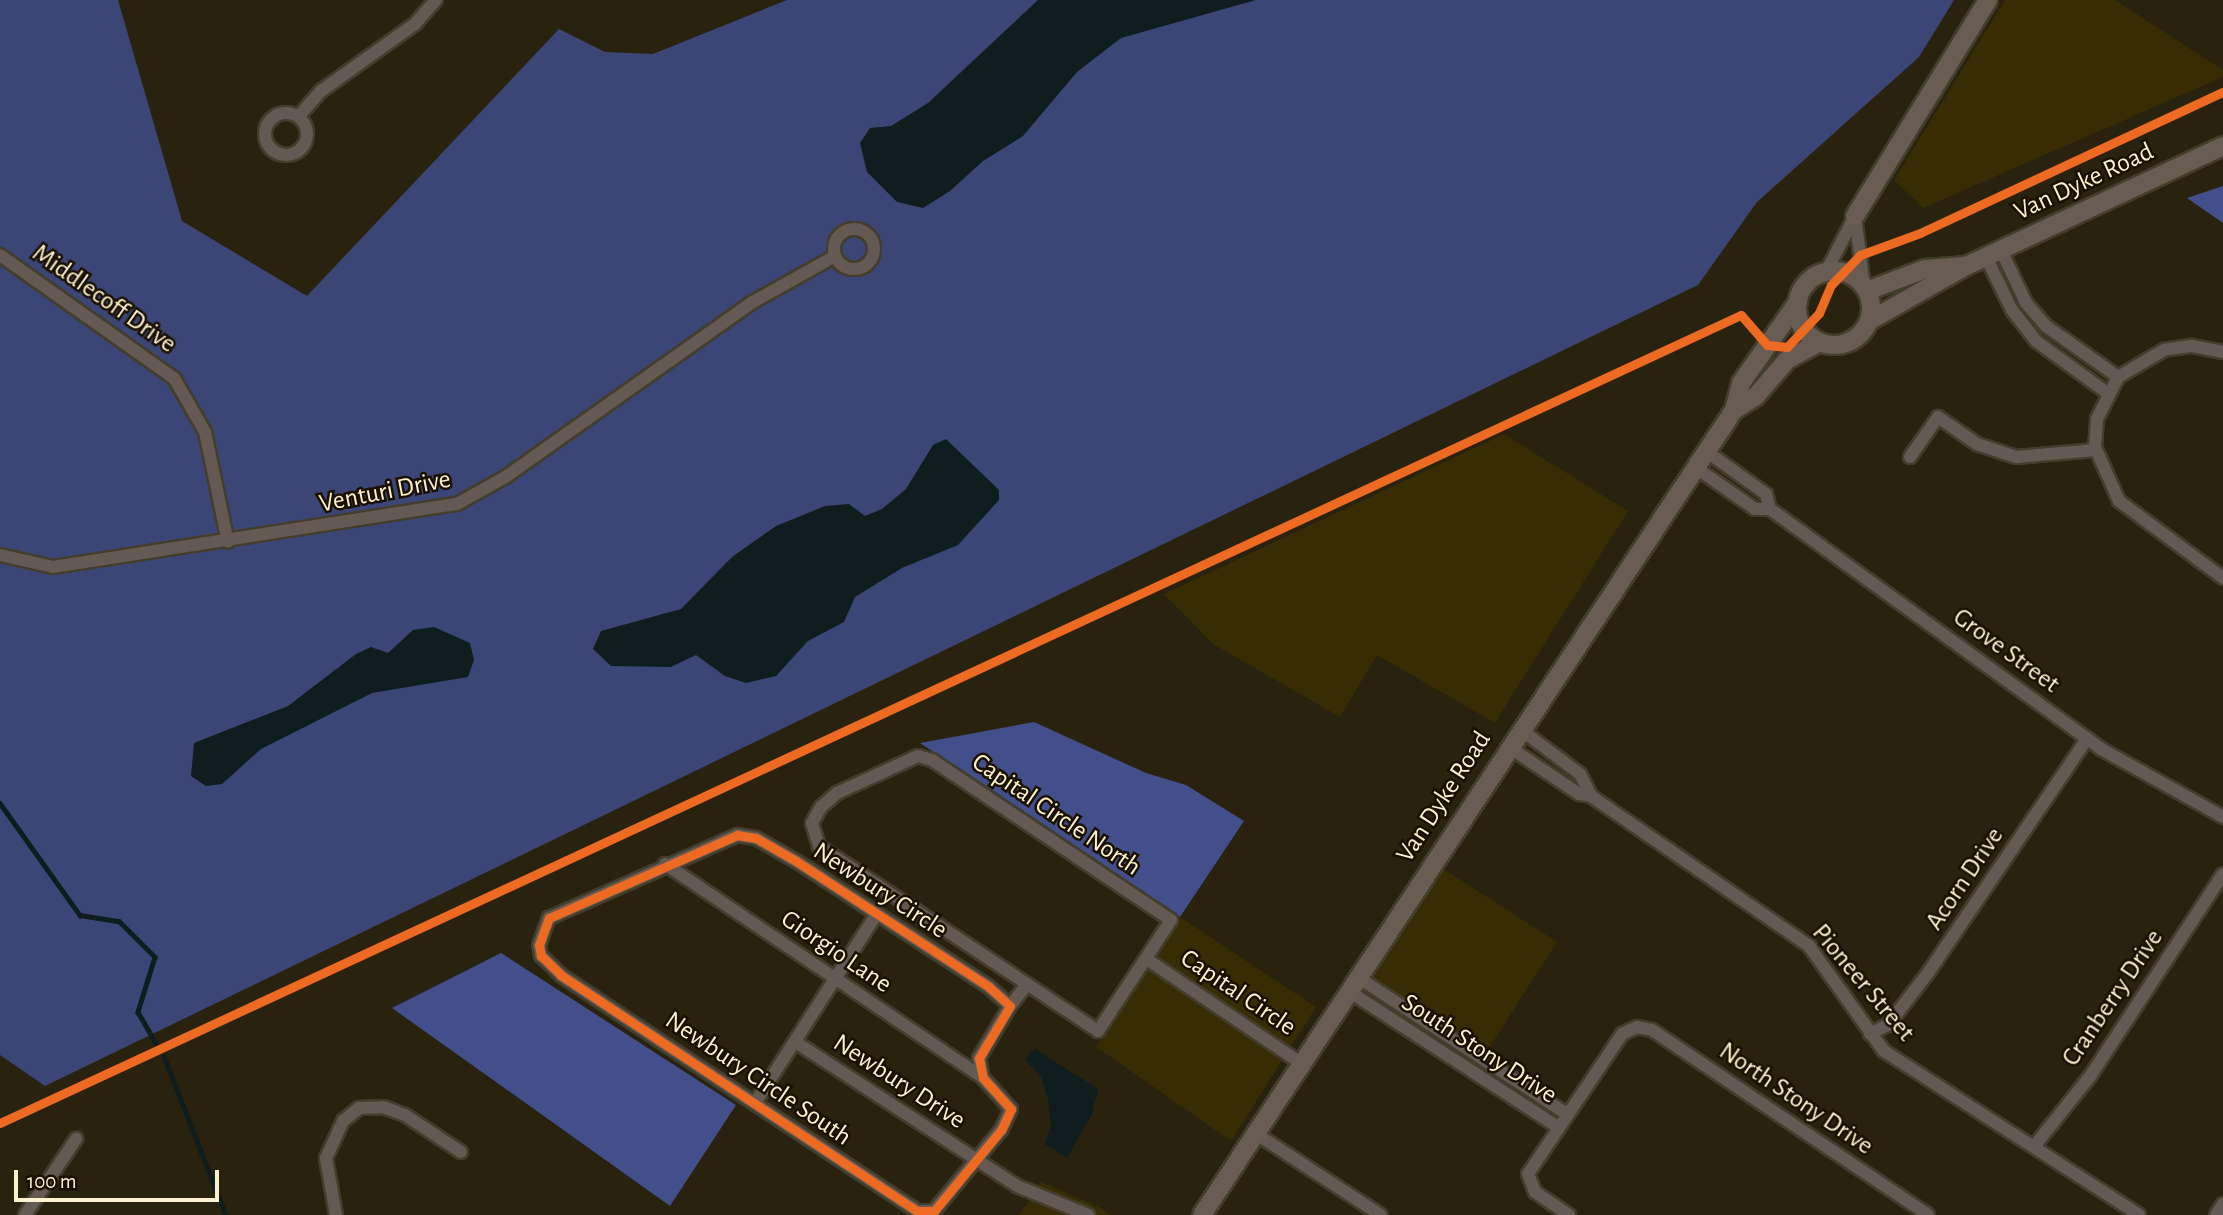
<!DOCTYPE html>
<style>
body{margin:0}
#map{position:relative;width:2223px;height:1215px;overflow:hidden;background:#28220e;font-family:"Alegreya Sans",sans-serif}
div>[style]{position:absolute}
.built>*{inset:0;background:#372c04}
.green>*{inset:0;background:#3c4676}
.forest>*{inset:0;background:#424f8b}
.water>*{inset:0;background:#0f1d1e}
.stream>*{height:4.5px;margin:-2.25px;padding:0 2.25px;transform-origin:2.25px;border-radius:2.25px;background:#0f1d1e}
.roads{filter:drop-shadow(2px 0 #433e2c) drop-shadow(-2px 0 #433e2c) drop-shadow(0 2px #433e2c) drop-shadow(0 -2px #433e2c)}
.street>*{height:12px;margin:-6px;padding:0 6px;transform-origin:6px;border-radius:6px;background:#655953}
.street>.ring{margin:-6px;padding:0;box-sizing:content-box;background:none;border:12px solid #655953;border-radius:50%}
.secondary>*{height:18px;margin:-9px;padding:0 9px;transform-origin:9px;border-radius:9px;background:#695c52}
.secondary>.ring{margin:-9px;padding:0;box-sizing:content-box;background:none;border:18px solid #695c52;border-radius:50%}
.cycleway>*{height:9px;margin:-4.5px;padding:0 4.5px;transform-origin:4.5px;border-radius:4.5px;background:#ed6a23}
span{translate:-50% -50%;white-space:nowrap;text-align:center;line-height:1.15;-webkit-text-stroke:5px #191000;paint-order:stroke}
.street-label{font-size:26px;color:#fdf2d0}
.scale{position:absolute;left:14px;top:1170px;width:205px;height:32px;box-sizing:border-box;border:4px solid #fdf2d0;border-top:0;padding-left:9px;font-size:21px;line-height:24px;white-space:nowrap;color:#fdf2d0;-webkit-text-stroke:5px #191000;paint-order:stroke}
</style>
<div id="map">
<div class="built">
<i style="clip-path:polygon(2005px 0,2115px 0,2223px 70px,2223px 77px,1923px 208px,1894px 180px)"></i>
<i style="clip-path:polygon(1504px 434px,1628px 511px,1495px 723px,1377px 655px,1340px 717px,1213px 644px,1164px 594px)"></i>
<i style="clip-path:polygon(1442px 868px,1557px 942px,1487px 1051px,1372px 978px)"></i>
<i style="clip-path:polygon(1180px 917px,1316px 1007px,1231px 1141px,1096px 1047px)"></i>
<i style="clip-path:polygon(1041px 1182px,1097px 1206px,1111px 1215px,1019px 1215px)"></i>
</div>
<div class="green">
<i style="clip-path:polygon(0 0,118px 0,182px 221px,307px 296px,559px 29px,605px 52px,653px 54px,787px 0,1954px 0,1919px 57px,1757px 202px,1698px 285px,45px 1086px,0 1055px)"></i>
</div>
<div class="forest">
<i style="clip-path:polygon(2223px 186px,2223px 223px,2187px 198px)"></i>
<i style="clip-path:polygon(1034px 722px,1146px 773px,1186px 785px,1244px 821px,1180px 917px,920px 743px)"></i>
<i style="clip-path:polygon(501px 953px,736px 1105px,670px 1206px,392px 1008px)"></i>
</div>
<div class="water">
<i style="clip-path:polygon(1038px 0,1256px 0,1121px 38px,1077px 72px,1023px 136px,983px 161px,950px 191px,923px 208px,897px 202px,867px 172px,860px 143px,870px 128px,891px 126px,928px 103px)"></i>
<i style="clip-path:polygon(946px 439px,999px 490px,999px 500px,958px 545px,902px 568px,855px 597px,844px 622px,808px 641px,776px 676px,746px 683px,725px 676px,696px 655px,671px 667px,611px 666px,593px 649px,601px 631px,681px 609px,732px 557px,776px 526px,825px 506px,849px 504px,865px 516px,882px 509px,906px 489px,933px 445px)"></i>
<i style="clip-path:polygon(434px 627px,470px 643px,474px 660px,468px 677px,372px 693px,261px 749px,222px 784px,206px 786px,191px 776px,194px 743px,288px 706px,356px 654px,371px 647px,388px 653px,413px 630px)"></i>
<i style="clip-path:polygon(1035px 1049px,1098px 1089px,1092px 1114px,1067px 1158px,1045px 1144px,1051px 1124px,1048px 1099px,1041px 1077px,1025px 1059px)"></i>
</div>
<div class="stream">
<i style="left:0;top:803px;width:138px;rotate:54.5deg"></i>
<i style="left:80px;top:915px;width:39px;rotate:9deg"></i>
<i style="left:119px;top:921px;width:51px;rotate:45deg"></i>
<i style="left:155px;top:957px;width:58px;rotate:107.2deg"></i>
<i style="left:138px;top:1012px;width:36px;rotate:60deg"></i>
<i style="left:164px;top:1056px;width:171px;rotate:68.7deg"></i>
</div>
<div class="roads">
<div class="street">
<i class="ring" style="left:265px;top:113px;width:30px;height:30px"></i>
<i style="left:299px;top:116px;width:33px;rotate:-49deg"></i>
<i style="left:321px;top:91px;width:115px;rotate:-35.5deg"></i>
<i style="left:415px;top:24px;width:32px;rotate:-49deg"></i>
<i style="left:1855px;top:216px;width:71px;rotate:82.7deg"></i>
<i class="ring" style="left:834px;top:229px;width:28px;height:28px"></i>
<i style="left:2001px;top:250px;width:59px;rotate:64.7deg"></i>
<i style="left:2026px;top:303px;width:30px;rotate:49deg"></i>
<i style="left:2046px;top:326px;width:88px;rotate:35.3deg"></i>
<i style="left:0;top:255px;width:213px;rotate:35.3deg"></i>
<i style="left:174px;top:378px;width:62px;rotate:60.1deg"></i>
<i style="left:205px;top:432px;width:112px;rotate:78.2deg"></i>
<i style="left:1986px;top:257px;width:59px;rotate:63.9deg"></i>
<i style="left:2012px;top:310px;width:39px;rotate:52deg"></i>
<i style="left:2036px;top:341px;width:87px;rotate:36.1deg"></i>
<i style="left:1826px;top:272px;width:63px;rotate:-62.6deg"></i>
<i style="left:2223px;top:352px;width:33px;rotate:-169deg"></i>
<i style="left:2191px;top:346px;width:27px;rotate:172deg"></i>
<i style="left:2164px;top:350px;width:53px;rotate:149.6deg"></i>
<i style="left:2118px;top:377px;width:47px;rotate:116.6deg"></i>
<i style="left:2097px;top:419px;width:28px;rotate:94deg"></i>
<i style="left:2095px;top:447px;width:59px;rotate:66deg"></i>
<i style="left:2119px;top:501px;width:129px;rotate:36.5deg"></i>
<i style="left:1706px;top:451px;width:74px;rotate:35.6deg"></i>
<i style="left:1766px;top:494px;width:16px;rotate:75deg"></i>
<i style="left:1910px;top:457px;width:49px;rotate:-55deg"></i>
<i style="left:1938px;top:417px;width:47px;rotate:34.7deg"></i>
<i style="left:1977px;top:444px;width:41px;rotate:18.4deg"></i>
<i style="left:2016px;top:457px;width:80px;rotate:-5deg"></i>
<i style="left:1695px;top:467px;width:73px;rotate:35deg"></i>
<i style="left:1755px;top:509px;width:15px"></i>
<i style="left:1770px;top:509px;width:409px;rotate:35.9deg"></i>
<i style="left:2101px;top:749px;width:140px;rotate:29.1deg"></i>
<i style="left:0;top:555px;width:54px;rotate:12.8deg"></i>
<i style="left:53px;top:567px;width:409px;rotate:-8.9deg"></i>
<i style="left:457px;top:504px;width:57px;rotate:-29.2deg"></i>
<i style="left:507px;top:476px;width:299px;rotate:-35.3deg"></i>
<i style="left:751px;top:303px;width:96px;rotate:-29.2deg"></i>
<i style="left:1520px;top:729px;width:75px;rotate:36.9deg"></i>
<i style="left:1580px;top:774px;width:25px;rotate:63deg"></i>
<i style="left:1509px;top:747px;width:84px;rotate:33.9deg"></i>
<i style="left:1579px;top:794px;width:12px;rotate:9deg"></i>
<i style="left:1591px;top:796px;width:265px;rotate:34.5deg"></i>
<i style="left:1809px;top:946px;width:129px;rotate:54.5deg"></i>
<i style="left:1884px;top:1051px;width:303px;rotate:32.7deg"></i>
<i style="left:918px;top:756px;width:15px;rotate:16deg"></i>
<i style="left:932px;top:760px;width:288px;rotate:33.8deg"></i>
<i style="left:1171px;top:920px;width:133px;rotate:123.3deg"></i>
<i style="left:1098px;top:1031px;width:335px;rotate:-146.5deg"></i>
<i style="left:819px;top:846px;width:24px;rotate:-107deg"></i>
<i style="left:812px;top:823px;width:18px;rotate:-61deg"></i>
<i style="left:821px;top:807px;width:21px;rotate:-41deg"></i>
<i style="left:837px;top:793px;width:89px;rotate:-24.6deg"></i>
<i style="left:737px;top:835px;width:19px;rotate:9deg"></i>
<i style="left:756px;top:838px;width:46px;rotate:29.9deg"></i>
<i style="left:796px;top:861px;width:230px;rotate:33.1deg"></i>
<i style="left:989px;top:987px;width:28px;rotate:42deg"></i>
<i style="left:1010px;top:1006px;width:61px;rotate:120.8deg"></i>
<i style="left:979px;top:1058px;width:20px;rotate:79deg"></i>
<i style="left:983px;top:1078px;width:42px;rotate:47.9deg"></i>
<i style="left:1011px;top:1109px;width:23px;rotate:115deg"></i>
<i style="left:1001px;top:1130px;width:105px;rotate:129.6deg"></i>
<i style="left:934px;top:1211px;width:17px;rotate:180deg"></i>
<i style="left:917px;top:1211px;width:427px;rotate:-146.5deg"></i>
<i style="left:561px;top:975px;width:28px;rotate:-136deg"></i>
<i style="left:541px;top:956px;width:11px;rotate:-100deg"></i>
<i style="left:539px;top:945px;width:29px;rotate:-70deg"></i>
<i style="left:549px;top:918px;width:206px;rotate:-23.8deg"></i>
<i style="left:665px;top:864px;width:383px;rotate:33.9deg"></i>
<i style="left:1148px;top:960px;width:186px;rotate:34deg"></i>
<i style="left:1359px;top:978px;width:246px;rotate:33.2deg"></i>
<i style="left:1350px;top:992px;width:246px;rotate:33deg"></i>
<i style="left:1010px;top:1006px;width:28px;rotate:-52deg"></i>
<i style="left:1870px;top:1034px;width:20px;rotate:-27deg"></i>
<i style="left:1888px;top:1025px;width:66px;rotate:-52.4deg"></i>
<i style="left:1928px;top:973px;width:283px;rotate:-55.8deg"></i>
<i style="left:797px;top:1043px;width:262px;rotate:33deg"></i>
<i style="left:1017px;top:1186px;width:77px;rotate:22.2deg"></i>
<i style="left:755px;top:1103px;width:225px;rotate:-57.2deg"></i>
<i style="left:1255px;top:1133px;width:150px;rotate:33.1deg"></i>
<i style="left:2036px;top:1144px;width:88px;rotate:-51.4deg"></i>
<i style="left:2091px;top:1075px;width:240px;rotate:-56.7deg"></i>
<i style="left:25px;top:1215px;width:92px;rotate:-56.1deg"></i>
<i style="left:336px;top:1215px;width:58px;rotate:-100deg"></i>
<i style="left:326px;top:1158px;width:41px;rotate:-65.3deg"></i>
<i style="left:343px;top:1121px;width:21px;rotate:-39deg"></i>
<i style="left:359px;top:1108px;width:24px;rotate:-2deg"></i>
<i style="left:383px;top:1107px;width:23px;rotate:20deg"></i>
<i style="left:405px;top:1115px;width:67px;rotate:33.5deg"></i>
<i style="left:1569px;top:1215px;width:41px;rotate:-145.9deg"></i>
<i style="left:1535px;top:1192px;width:19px;rotate:-111deg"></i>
<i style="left:1528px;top:1174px;width:169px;rotate:-56.1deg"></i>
<i style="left:1622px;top:1034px;width:17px;rotate:-25deg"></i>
<i style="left:1637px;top:1027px;width:15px;rotate:11deg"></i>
<i style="left:1652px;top:1030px;width:332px;rotate:33.8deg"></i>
<i style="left:2216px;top:1215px;width:13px;rotate:-58deg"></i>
</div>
<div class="secondary">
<i style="left:1855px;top:216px;width:254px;rotate:-58.4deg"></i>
<i class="ring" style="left:1797px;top:271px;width:56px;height:56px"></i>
<i style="left:1867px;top:291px;width:62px;rotate:-20.8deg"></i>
<i style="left:1925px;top:269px;width:41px;rotate:-4.2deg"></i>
<i style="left:1869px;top:321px;width:112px;rotate:-29.6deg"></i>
<i style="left:1966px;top:266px;width:284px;rotate:-25deg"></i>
<i style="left:1734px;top:410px;width:26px;rotate:-32deg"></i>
<i style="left:1756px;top:396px;width:48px;rotate:-49.3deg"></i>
<i style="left:1787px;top:360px;width:37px;rotate:-29deg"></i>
<i style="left:1202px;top:1215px;width:965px;rotate:-56.54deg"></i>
<i style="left:1734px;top:410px;width:28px;rotate:-75deg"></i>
<i style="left:1741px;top:383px;width:99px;rotate:-54.9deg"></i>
</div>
</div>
<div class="cycleway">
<i style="left:737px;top:835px;width:19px;rotate:9deg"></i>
<i style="left:756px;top:838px;width:46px;rotate:29.9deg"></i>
<i style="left:796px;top:861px;width:230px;rotate:33.1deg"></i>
<i style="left:989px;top:987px;width:28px;rotate:42deg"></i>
<i style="left:1010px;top:1006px;width:61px;rotate:120.8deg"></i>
<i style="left:979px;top:1058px;width:20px;rotate:79deg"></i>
<i style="left:983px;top:1078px;width:42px;rotate:47.9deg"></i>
<i style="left:1011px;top:1109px;width:23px;rotate:115deg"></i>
<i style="left:1001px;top:1130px;width:105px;rotate:129.6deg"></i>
<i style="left:934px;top:1211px;width:17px;rotate:180deg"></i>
<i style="left:917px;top:1211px;width:427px;rotate:-146.5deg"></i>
<i style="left:561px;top:975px;width:28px;rotate:-136deg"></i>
<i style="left:541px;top:956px;width:11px;rotate:-100deg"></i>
<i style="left:539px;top:945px;width:29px;rotate:-70deg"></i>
<i style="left:549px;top:918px;width:206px;rotate:-23.8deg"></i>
<i style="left:0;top:1123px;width:1919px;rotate:-24.9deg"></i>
<i style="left:1741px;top:315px;width:40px;rotate:49deg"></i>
<i style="left:1767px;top:345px;width:20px;rotate:6deg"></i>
<i style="left:1787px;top:347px;width:47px;rotate:-46.7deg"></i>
<i style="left:1819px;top:313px;width:30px;rotate:-67deg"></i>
<i style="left:1831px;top:285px;width:42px;rotate:-46deg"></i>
<i style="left:1860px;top:255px;width:64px;rotate:-20.1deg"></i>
<i style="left:1920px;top:233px;width:334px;rotate:-25deg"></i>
</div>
<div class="street-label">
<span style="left:2084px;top:182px;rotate:-25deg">Van Dyke Road</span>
<span style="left:104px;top:299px;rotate:35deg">Middlecoff Drive</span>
<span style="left:385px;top:492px;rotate:-11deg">Venturi Drive</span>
<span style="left:2006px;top:651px;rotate:36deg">Grove Street</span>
<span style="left:1444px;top:797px;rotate:-57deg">Van Dyke Road</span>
<span style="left:1056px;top:815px;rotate:34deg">Capital Circle North</span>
<span style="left:1965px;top:879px;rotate:-56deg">Acorn Drive</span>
<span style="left:880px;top:891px;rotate:33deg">Newbury Circle</span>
<span style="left:836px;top:952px;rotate:34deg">Giorgio Lane</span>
<span style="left:1863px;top:983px;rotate:50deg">Pioneer Street</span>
<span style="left:1238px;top:993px;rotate:34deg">Capital Circle</span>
<span style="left:2113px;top:998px;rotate:-56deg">Cranberry Drive</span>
<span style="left:1479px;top:1049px;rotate:33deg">South Stony Drive</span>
<span style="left:758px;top:1079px;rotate:34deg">Newbury Circle South</span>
<span style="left:899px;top:1082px;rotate:33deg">Newbury Drive</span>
<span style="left:1796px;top:1099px;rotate:34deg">North Stony Drive</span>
</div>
<div class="scale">100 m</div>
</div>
